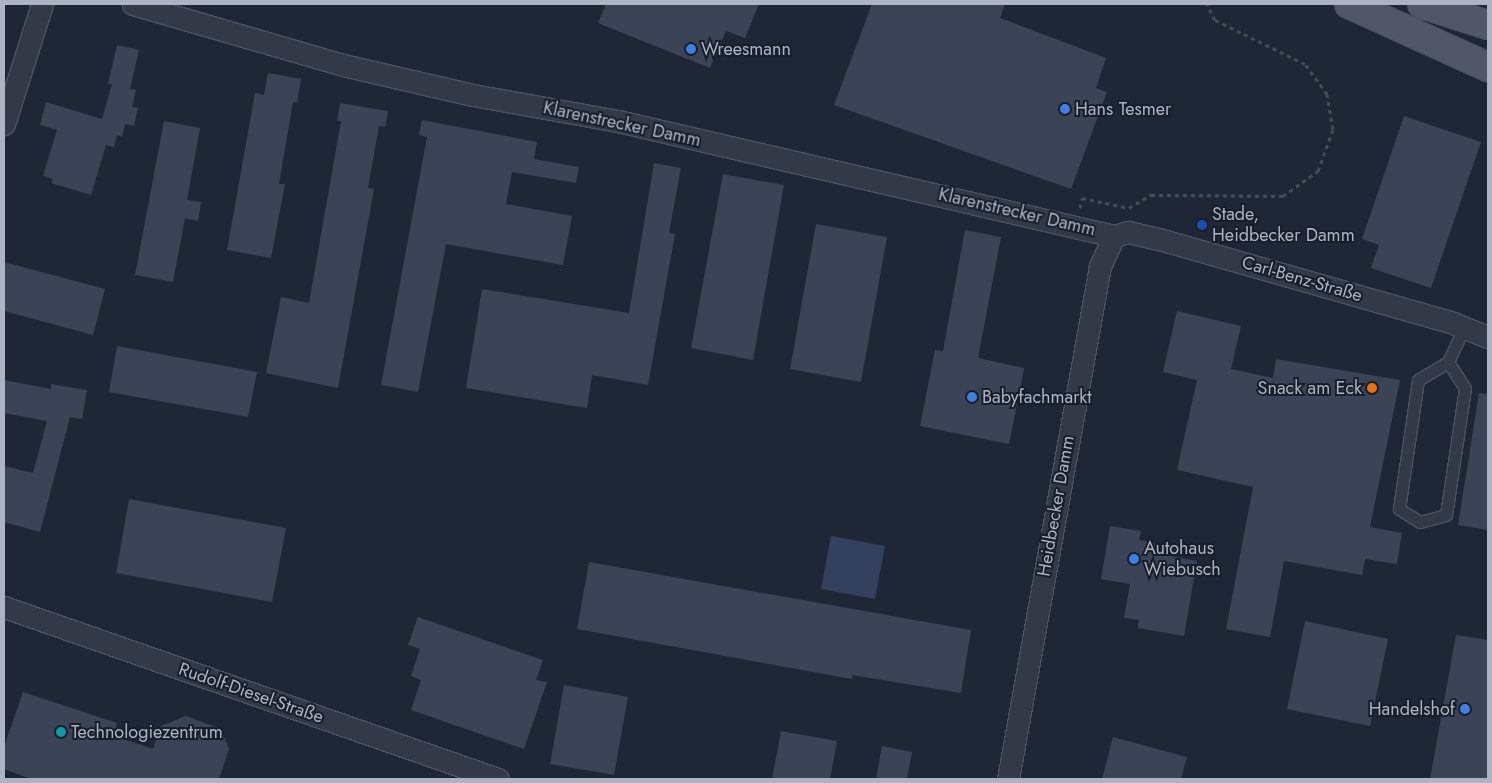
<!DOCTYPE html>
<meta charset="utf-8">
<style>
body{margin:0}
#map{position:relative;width:1492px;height:783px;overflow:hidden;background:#1f2636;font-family:Jost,sans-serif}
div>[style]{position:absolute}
.water>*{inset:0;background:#33405e}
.building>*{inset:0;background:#3b4456}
.path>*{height:3px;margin-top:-1.5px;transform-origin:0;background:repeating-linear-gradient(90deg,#3f4f54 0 4px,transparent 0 8px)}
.roads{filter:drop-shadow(1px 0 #4d5361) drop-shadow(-1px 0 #4d5361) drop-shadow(0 1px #4d5361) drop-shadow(0 -1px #4d5361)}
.service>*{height:11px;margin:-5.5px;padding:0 5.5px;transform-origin:5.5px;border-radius:5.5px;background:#333946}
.minor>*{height:21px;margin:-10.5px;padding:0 10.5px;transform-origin:10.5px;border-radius:10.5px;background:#333946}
.primary>*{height:28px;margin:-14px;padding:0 14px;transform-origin:14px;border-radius:14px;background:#515767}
.dots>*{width:14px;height:14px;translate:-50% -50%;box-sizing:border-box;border:2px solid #191e2b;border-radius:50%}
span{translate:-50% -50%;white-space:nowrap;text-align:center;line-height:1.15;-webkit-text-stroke:4px #191e2b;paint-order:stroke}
.poi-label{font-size:18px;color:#adb3c3}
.left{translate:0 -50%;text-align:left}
.right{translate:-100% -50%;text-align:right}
.street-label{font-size:18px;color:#adb3c3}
.frame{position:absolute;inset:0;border:5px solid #adb3c3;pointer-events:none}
</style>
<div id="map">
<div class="water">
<i style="clip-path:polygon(831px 536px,885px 546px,875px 599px,821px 589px)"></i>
</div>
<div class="building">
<i style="clip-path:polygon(606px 4px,759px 4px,745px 38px,726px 31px,710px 68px,598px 23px)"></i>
<i style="clip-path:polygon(872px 4px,1005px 4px,1000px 18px,1106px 58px,1096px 88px,1107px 92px,1071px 189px,834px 105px)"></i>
<i style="clip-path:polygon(117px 45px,139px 50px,130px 89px,136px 90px,132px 107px,138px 108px,134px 126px,125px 124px,122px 137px,117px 135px,114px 147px,106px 145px,91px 195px,51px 183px,53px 179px,43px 176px,57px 130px,40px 125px,46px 102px,102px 119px,112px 84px,108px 84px)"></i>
<i style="clip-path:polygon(268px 73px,301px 79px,297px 103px,293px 102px,279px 184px,285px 184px,271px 258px,227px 250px,255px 93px,264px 95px)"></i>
<i style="clip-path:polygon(340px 103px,388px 111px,385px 127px,379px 126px,368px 188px,374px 189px,338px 388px,266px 373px,281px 297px,309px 303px,341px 121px,337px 121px)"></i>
<i style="clip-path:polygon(1404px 116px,1481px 142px,1431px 288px,1371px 268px,1379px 245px,1362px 239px)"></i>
<i style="clip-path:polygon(422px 120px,537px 142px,534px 159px,579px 167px,576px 183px,512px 172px,506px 204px,572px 216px,563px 265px,446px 244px,418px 392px,381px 385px,427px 137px,419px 135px)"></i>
<i style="clip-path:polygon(164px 121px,200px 128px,187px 200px,201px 202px,198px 221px,185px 218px,173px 282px,135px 275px)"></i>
<i style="clip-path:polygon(654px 163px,681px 168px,669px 233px,675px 234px,648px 385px,592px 375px,587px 408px,466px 388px,482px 289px,629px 313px)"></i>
<i style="clip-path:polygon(723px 174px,784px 185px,753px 360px,691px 348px)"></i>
<i style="clip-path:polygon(816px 224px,887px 237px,861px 382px,790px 369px)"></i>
<i style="clip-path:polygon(965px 230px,1001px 237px,978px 358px,1024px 368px,1009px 444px,920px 426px,935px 350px,943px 351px)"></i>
<i style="clip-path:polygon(4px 262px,105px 289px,93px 335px,4px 311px)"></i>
<i style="clip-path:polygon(1177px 311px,1241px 326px,1231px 369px,1273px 378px,1276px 359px,1400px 380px,1370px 527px,1402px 533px,1397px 564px,1365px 559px,1362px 575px,1284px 561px,1270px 637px,1226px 629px,1253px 487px,1177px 470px,1197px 380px,1163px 372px)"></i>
<i style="clip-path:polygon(117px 346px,257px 372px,248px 417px,109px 392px)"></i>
<i style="clip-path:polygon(4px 380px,51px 389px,51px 384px,87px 390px,82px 419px,70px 417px,40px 532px,4px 522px,4px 466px,33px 473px,47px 421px,4px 413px)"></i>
<i style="clip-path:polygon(1479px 393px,1488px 394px,1488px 530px,1458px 525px)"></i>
<i style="clip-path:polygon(129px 499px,286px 528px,272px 602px,116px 573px)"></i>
<i style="clip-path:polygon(1110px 526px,1141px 531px,1139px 540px,1167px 545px,1165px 555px,1197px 561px,1184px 636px,1138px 628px,1139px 620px,1124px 618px,1130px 584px,1101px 579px)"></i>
<i style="clip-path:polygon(589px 562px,971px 630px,961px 693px,852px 675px,852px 679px,577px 629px)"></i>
<i style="clip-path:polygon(418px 617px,543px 660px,536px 680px,547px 682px,524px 749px,411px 710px,421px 680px,411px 676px,420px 649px,408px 645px)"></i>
<i style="clip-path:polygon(1305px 621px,1388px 639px,1370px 726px,1287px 709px)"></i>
<i style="clip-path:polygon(1456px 635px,1488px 640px,1488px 779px,1430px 779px)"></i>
<i style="clip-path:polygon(564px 685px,628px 697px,614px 775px,550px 764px)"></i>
<i style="clip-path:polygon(23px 692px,117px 723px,113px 735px,153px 749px,161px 726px,186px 716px,221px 729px,229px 749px,219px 779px,31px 779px,4px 769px,4px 747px)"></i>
<i style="clip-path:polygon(781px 731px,837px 741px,830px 779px,772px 779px)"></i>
<i style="clip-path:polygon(1113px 737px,1187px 757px,1181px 779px,1102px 779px)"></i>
<i style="clip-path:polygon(882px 746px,912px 752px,907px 779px,876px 779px)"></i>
</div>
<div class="path">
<i style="left:1080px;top:208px;width:10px;rotate:-79deg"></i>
<i style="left:1082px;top:198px;width:48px;rotate:12deg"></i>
<i style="left:1129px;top:208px;width:26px;rotate:-31deg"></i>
<i style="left:1151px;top:195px;width:132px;rotate:0.4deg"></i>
<i style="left:1283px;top:196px;width:43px;rotate:-35.5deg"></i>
<i style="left:1318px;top:171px;width:45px;rotate:-70.3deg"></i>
<i style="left:1333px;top:129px;width:36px;rotate:-100deg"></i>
<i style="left:1327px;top:94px;width:37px;rotate:-126deg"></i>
<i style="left:1305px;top:64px;width:100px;rotate:-153.9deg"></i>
<i style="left:1215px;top:20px;width:18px;rotate:-117deg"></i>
</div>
<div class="roads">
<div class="service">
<i style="left:1448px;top:362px;width:31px;rotate:57deg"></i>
<i style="left:1465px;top:388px;width:128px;rotate:98.5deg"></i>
<i style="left:1446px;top:515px;width:27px;rotate:165deg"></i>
<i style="left:1420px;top:522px;width:25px;rotate:-148deg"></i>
<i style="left:1399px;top:509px;width:130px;rotate:-81.6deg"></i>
<i style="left:1418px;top:380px;width:35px;rotate:-31deg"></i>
<i style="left:1448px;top:362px;width:38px;rotate:-65deg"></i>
</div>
<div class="minor">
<i style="left:133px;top:4px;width:219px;rotate:16.2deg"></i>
<i style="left:343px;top:65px;width:133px;rotate:13deg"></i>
<i style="left:473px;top:95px;width:147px;rotate:10.2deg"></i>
<i style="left:618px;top:121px;width:509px;rotate:13.05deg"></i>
<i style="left:4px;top:124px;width:126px;rotate:-72.4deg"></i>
<i style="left:1114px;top:236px;width:15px;rotate:-16deg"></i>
<i style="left:1128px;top:232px;width:32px;rotate:13deg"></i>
<i style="left:1159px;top:239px;width:306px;rotate:15.9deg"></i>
<i style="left:1453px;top:323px;width:38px;rotate:22deg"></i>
<i style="left:4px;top:607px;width:523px;rotate:19.2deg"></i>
<i style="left:1008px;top:779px;width:521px;rotate:-79.83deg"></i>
<i style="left:1100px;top:266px;width:33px;rotate:-65deg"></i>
</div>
<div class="primary">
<i style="left:1349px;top:4px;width:153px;rotate:24.4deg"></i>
<i style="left:1422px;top:4px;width:69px;rotate:17.7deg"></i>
</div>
</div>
<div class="dots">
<i style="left:691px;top:49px;background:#3f7fe0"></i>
<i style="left:1065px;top:109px;background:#3f7fe0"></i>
<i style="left:1202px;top:225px;background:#1a4fb4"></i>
<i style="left:1372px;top:388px;background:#e8710a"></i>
<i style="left:972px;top:397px;background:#3f7fe0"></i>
<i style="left:1134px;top:559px;background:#3f7fe0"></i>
<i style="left:1465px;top:709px;background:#3f7fe0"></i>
<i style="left:61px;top:732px;background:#0f9aa8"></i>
</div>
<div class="poi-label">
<span class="left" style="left:701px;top:49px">Wreesmann</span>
<span class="left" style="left:1075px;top:109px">Hans Tesmer</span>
<span class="left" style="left:1212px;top:225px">Stade,<br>Heidbecker Damm</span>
<span class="right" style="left:1362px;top:388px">Snack am Eck</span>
<span class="left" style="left:982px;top:397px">Babyfachmarkt</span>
<span class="left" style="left:1144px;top:559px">Autohaus<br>Wiebusch</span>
<span class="right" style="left:1455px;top:709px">Handelshof</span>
<span class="left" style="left:71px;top:732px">Technologiezentrum</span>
</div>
<div class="street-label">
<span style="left:622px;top:124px;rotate:12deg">Klarenstrecker Damm</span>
<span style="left:1017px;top:212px;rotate:13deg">Klarenstrecker Damm</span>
<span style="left:1302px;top:279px;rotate:16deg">Carl-Benz-Straße</span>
<span style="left:1056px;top:506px;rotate:-80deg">Heidbecker Damm</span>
<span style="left:251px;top:693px;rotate:19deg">Rudolf-Diesel-Straße</span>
</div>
<div class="frame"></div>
</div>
